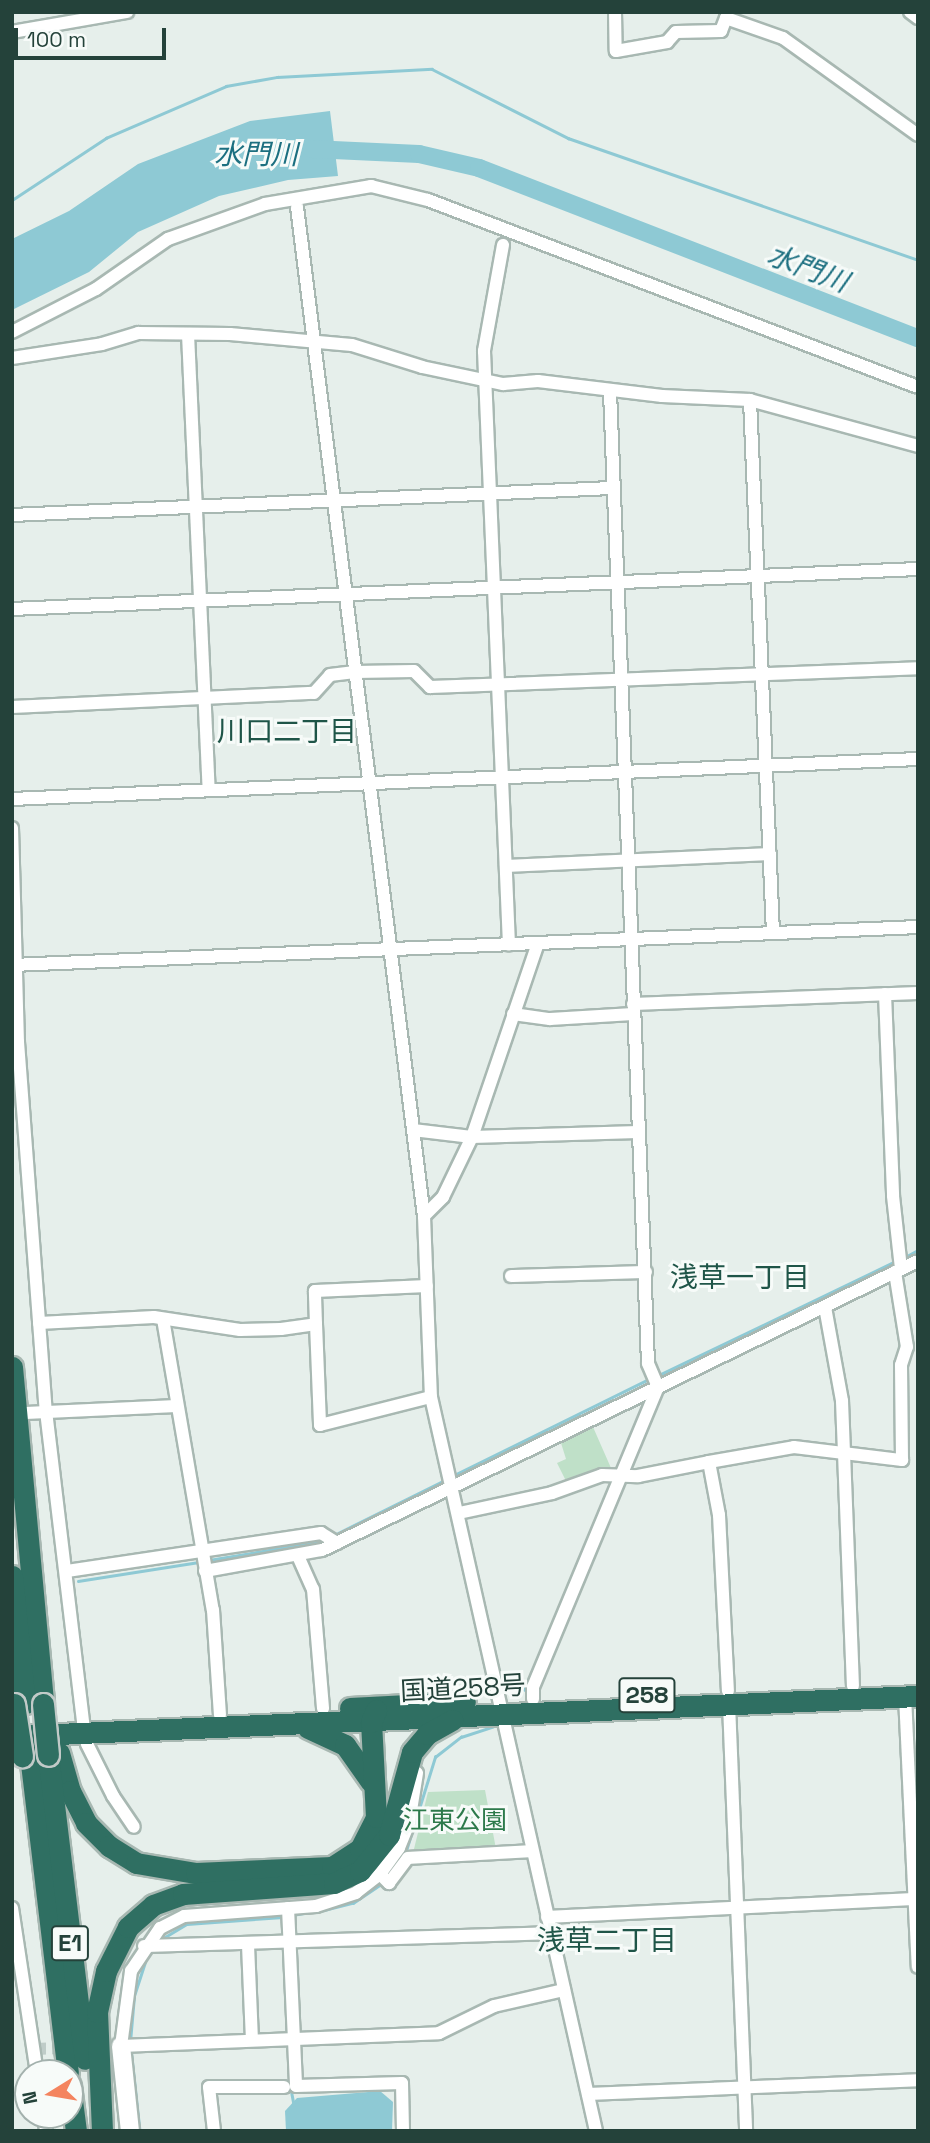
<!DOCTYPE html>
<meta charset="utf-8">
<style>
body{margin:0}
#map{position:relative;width:930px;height:2143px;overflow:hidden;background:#e6efeb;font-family:"Space Grotesk","Noto Sans JP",sans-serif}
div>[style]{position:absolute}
.green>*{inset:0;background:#bfe0c8}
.water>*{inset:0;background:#8ec9d4}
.stream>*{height:2.5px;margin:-1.25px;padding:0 1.25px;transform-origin:1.25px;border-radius:1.25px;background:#8ec9d4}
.river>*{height:18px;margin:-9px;padding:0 9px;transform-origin:9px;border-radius:9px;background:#8ec9d4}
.street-tunnel>*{height:12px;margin-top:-6px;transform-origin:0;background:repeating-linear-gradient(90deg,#bfccc8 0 12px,transparent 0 18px)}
.roads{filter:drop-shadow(2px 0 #a8b8b2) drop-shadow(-2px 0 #a8b8b2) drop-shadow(0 2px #a8b8b2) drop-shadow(0 -2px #a8b8b2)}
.street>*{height:12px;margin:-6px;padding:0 6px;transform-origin:6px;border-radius:6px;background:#fff}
.secondary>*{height:18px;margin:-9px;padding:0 9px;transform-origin:9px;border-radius:9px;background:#fff}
.highway>*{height:21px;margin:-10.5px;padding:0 10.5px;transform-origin:10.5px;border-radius:10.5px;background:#2f6f62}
.bridges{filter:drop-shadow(2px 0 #c2cac8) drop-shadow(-2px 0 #c2cac8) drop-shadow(0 2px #c2cac8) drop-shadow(0 -2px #c2cac8)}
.highway-bridge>*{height:21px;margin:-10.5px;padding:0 10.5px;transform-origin:10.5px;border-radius:10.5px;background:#2f6f62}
span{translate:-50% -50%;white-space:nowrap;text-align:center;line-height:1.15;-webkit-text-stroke:6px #f7fbf9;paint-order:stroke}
.shield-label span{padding:2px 5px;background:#f7fbf9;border:2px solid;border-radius:5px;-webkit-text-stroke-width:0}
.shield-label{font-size:24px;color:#24423a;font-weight:700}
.street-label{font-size:26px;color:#24423a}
.park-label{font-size:26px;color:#2d7a4b}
.water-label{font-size:28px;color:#1c6f80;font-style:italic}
.neighbourhood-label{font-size:28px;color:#1f5548}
.frame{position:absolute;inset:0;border:14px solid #24423a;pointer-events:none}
.north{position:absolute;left:14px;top:2059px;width:70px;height:70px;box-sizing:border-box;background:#f7fbf9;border:2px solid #a3b1ad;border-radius:50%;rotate:259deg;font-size:19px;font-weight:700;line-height:28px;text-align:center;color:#24423a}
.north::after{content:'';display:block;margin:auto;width:24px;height:32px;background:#f4845f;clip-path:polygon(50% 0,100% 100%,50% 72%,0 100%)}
.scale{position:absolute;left:14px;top:28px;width:152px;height:32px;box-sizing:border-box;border:4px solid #24423a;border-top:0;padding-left:9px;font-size:21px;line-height:24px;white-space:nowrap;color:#24423a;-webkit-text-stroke:5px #f7fbf9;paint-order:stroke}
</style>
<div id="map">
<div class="green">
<i style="clip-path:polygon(593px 1427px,611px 1468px,567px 1483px,557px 1463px,566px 1459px,561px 1443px)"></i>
<i style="clip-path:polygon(485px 1790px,496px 1849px,413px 1853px,428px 1792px)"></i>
</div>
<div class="water">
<i style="clip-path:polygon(330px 111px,338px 176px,288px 180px,219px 196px,138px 232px,89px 272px,12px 310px,12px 239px,69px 211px,138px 164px,250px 121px)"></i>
<i style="clip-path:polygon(380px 2091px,393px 2102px,392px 2131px,286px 2131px,285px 2111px,297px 2098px)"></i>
</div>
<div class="stream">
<i style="left:12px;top:200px;width:113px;rotate:-33.4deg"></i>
<i style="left:106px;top:138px;width:131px;rotate:-23.4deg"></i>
<i style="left:226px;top:86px;width:52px;rotate:-10deg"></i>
<i style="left:277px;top:77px;width:155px;rotate:-3deg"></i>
<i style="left:432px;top:69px;width:153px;rotate:26.9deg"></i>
<i style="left:568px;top:138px;width:371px;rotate:19.2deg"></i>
<i style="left:905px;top:1257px;width:15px;rotate:-28deg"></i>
<i style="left:659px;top:1375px;width:263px;rotate:-25.7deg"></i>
<i style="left:454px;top:1475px;width:217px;rotate:-26.2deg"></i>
<i style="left:332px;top:1536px;width:126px;rotate:-26.4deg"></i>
<i style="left:209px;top:1560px;width:116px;rotate:-9.5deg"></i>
<i style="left:78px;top:1581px;width:122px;rotate:-8.9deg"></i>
<i style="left:539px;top:1657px;width:182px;rotate:-67.4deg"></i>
<i style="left:524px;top:1690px;width:9px;rotate:-63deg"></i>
<i style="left:405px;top:1854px;width:102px;rotate:-72.8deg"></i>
<i style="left:435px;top:1757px;width:33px;rotate:-38deg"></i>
<i style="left:461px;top:1737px;width:33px;rotate:-18deg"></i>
<i style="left:320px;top:1911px;width:34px;rotate:-14deg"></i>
<i style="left:353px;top:1903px;width:32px;rotate:-34deg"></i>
<i style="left:292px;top:1915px;width:18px;rotate:-9deg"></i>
<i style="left:160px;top:1940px;width:31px;rotate:-31deg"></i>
<i style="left:187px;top:1924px;width:96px;rotate:-4.2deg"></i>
<i style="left:130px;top:2042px;width:46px;rotate:-85deg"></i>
<i style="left:134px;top:1996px;width:38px;rotate:-72deg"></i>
<i style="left:131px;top:2048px;width:83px;rotate:83.8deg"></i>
<i style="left:290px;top:2084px;width:21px;rotate:79deg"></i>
</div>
<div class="river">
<i style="left:312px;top:149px;width:107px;rotate:2.7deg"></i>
<i style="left:419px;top:154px;width:62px;rotate:13.1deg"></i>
<i style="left:479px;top:168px;width:471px;rotate:21.2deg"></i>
</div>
<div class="street-tunnel">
<i style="left:34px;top:2049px;width:34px;rotate:-2deg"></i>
</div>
<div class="roads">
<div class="street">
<i style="left:615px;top:12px;width:39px;rotate:89deg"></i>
<i style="left:616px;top:51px;width:52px;rotate:-10deg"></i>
<i style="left:667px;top:42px;width:13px;rotate:-48deg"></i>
<i style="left:676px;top:32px;width:45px;rotate:-1.3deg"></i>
<i style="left:721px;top:31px;width:14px;rotate:-69deg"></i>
<i style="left:726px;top:18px;width:60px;rotate:19.3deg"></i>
<i style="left:783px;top:38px;width:166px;rotate:35.7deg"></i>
<i style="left:910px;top:12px;width:10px;rotate:37deg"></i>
<i style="left:12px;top:32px;width:117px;rotate:-9.9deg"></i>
<i style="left:297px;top:207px;width:1017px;rotate:82.83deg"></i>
<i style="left:424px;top:1216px;width:181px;rotate:87.8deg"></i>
<i style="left:431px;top:1397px;width:752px;rotate:77.33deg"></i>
<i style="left:503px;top:245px;width:108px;rotate:100.2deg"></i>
<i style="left:484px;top:351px;width:594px;rotate:87.59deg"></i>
<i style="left:12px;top:332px;width:94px;rotate:-27.1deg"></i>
<i style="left:96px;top:289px;width:88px;rotate:-34.8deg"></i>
<i style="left:168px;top:239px;width:103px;rotate:-19.8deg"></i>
<i style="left:265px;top:204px;width:108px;rotate:-9.6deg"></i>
<i style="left:371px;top:186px;width:59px;rotate:13.8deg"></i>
<i style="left:428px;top:200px;width:524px;rotate:20.89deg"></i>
<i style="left:188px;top:334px;width:456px;rotate:87.4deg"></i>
<i style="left:12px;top:358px;width:91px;rotate:-8.8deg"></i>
<i style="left:102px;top:344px;width:38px;rotate:-17deg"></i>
<i style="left:138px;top:333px;width:92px;rotate:0.6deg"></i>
<i style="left:230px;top:334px;width:122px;rotate:5.2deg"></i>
<i style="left:352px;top:345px;width:73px;rotate:17.4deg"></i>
<i style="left:422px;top:367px;width:83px;rotate:11.9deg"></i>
<i style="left:503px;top:384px;width:35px;rotate:-5deg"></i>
<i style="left:538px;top:381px;width:125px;rotate:6.9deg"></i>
<i style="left:662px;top:396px;width:88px;rotate:2.6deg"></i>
<i style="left:750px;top:400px;width:174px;rotate:15.3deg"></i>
<i style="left:750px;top:400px;width:533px;rotate:87.53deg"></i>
<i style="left:12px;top:515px;width:600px;rotate:-2.58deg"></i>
<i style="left:12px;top:609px;width:907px;rotate:-2.53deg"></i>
<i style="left:12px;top:707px;width:302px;rotate:-2.7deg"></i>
<i style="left:314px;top:693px;width:24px;rotate:-48deg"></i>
<i style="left:330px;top:675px;width:25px;rotate:-7deg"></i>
<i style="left:355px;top:672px;width:59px;rotate:-1deg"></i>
<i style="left:414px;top:671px;width:23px;rotate:45deg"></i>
<i style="left:430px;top:687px;width:488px;rotate:-2.2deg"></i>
<i style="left:12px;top:799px;width:907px;rotate:-2.53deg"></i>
<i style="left:12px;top:828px;width:214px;rotate:88.4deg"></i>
<i style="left:18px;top:1042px;width:370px;rotate:85.7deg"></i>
<i style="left:46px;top:1411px;width:314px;rotate:83.2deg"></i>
<i style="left:83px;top:1723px;width:21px;rotate:79deg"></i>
<i style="left:87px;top:1744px;width:58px;rotate:63.4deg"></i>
<i style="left:113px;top:1796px;width:37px;rotate:56deg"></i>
<i style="left:506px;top:866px;width:264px;rotate:-2.6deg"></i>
<i style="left:12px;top:965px;width:907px;rotate:-2.4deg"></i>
<i style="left:885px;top:994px;width:202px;rotate:87.7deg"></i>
<i style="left:893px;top:1196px;width:73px;rotate:83.7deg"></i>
<i style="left:633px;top:1004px;width:285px;rotate:-2.2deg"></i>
<i style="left:513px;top:1014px;width:37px;rotate:8deg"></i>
<i style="left:550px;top:1019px;width:83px;rotate:-3.4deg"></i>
<i style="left:413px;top:1130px;width:59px;rotate:6.8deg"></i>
<i style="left:472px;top:1137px;width:166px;rotate:-1.7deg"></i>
<i style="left:424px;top:1216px;width:27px;rotate:-45deg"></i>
<i style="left:443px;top:1197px;width:67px;rotate:-64.2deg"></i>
<i style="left:472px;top:1137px;width:205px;rotate:-71.2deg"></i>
<i style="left:511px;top:1276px;width:135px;rotate:-1.7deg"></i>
<i style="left:825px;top:1307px;width:96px;rotate:79.7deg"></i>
<i style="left:842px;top:1401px;width:285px;rotate:87.8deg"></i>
<i style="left:163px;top:1319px;width:295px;rotate:80.3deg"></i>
<i style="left:213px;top:1610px;width:105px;rotate:86.2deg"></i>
<i style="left:39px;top:1323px;width:115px;rotate:-3deg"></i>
<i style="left:154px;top:1317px;width:87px;rotate:8.6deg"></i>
<i style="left:240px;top:1330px;width:41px;rotate:-1.4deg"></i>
<i style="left:281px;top:1329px;width:35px;rotate:-8deg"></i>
<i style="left:316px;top:1324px;width:33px;rotate:-92deg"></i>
<i style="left:315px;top:1291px;width:112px;rotate:-2.6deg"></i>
<i style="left:316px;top:1324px;width:101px;rotate:87.7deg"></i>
<i style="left:320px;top:1425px;width:114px;rotate:-14.2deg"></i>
<i style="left:26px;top:1413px;width:150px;rotate:-2.7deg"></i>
<i style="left:709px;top:1462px;width:86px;rotate:-10deg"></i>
<i style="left:794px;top:1447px;width:109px;rotate:6.9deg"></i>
<i style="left:902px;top:1460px;width:95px;rotate:-90.6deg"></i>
<i style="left:901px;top:1365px;width:19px;rotate:-72deg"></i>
<i style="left:907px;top:1347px;width:76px;rotate:-99.1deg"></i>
<i style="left:459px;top:1513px;width:95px;rotate:-12.1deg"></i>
<i style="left:552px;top:1493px;width:53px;rotate:-19.8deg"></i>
<i style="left:602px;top:1475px;width:36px;rotate:2deg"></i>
<i style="left:638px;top:1476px;width:72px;rotate:-11.2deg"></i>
<i style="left:709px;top:1462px;width:54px;rotate:79.3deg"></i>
<i style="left:719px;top:1515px;width:176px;rotate:87.1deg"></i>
<i style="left:298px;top:1556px;width:36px;rotate:66deg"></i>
<i style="left:313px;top:1589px;width:120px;rotate:85.2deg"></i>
<i style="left:67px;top:1571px;width:257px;rotate:-8.5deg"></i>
<i style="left:321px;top:1533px;width:19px;rotate:32deg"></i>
<i style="left:205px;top:1571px;width:119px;rotate:-10.2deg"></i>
<i style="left:322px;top:1550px;width:662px;rotate:-25.87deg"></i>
<i style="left:905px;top:1696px;width:271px;rotate:87.3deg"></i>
<i style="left:533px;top:1699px;width:12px;rotate:-90deg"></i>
<i style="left:533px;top:1687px;width:325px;rotate:-67.4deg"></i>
<i style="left:658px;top:1387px;width:26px;rotate:-113deg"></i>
<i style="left:648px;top:1363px;width:972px;rotate:-92.24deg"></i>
<i style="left:729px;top:1704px;width:427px;rotate:87.7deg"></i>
<i style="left:417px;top:1773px;width:51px;rotate:99.1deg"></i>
<i style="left:409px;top:1823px;width:27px;rotate:112deg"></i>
<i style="left:399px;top:1848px;width:32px;rotate:126deg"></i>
<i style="left:380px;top:1874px;width:31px;rotate:142deg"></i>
<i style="left:356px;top:1893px;width:42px;rotate:162deg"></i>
<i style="left:316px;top:1906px;width:132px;rotate:175.7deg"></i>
<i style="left:184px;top:1916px;width:27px;rotate:153deg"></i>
<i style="left:160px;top:1928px;width:52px;rotate:124deg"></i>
<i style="left:131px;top:1971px;width:76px;rotate:97.6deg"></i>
<i style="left:121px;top:2046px;width:318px;rotate:-2.3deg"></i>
<i style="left:439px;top:2033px;width:61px;rotate:-26.1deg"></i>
<i style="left:494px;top:2006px;width:72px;rotate:-12.9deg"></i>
<i style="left:380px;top:1874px;width:13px;rotate:45deg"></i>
<i style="left:389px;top:1883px;width:31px;rotate:-53deg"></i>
<i style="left:408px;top:1858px;width:124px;rotate:-3.2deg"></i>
<i style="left:12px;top:1908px;width:167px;rotate:81.4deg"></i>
<i style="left:288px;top:1908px;width:178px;rotate:87.4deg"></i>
<i style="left:296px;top:2086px;width:106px;rotate:-1.6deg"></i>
<i style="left:402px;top:2083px;width:48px;rotate:88.8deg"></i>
<i style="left:547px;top:1917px;width:371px;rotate:-2.8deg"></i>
<i style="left:248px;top:1945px;width:95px;rotate:87.6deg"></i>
<i style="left:144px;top:1946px;width:406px;rotate:-1.8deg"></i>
<i style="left:588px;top:2094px;width:330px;rotate:-2.4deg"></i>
<i style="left:44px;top:2115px;width:16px;rotate:83deg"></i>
<i style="left:214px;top:2131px;width:44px;rotate:-96.5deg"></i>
<i style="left:209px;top:2087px;width:75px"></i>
</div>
<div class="secondary">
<i style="left:121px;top:2046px;width:85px;rotate:84deg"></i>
</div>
<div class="highway">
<i style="left:12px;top:1367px;width:338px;rotate:84.7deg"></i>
<i style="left:12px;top:1576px;width:128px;rotate:84.2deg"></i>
<i style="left:350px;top:1708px;width:115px;rotate:-3deg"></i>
<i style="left:308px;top:1728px;width:41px;rotate:24.7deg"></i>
<i style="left:345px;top:1745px;width:45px;rotate:54.9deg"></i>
<i style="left:12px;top:1736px;width:907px;rotate:-2.53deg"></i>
<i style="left:59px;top:1753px;width:40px;rotate:74deg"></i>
<i style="left:70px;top:1791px;width:36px;rotate:63deg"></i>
<i style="left:86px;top:1823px;width:33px;rotate:45deg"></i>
<i style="left:109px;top:1846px;width:32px;rotate:32deg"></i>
<i style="left:136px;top:1863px;width:61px;rotate:9.5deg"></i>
<i style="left:196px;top:1873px;width:136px;rotate:-2.5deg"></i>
<i style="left:332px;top:1867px;width:33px;rotate:-33deg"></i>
<i style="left:360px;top:1849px;width:36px;rotate:-63deg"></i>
<i style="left:376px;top:1817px;width:95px;rotate:-93deg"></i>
<i style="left:371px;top:1722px;width:13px;rotate:-67deg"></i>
<i style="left:30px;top:1755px;width:320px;rotate:83.2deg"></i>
<i style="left:48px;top:1755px;width:306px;rotate:83.1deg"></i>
<i style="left:70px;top:2085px;width:46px;rotate:82.6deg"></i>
<i style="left:102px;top:2131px;width:119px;rotate:-92.4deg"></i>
<i style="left:97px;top:2012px;width:42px;rotate:-77.6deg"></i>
<i style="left:106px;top:1971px;width:49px;rotate:-63.4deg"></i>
<i style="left:128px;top:1927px;width:33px;rotate:-41deg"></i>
<i style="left:153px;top:1905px;width:32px;rotate:-20deg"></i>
<i style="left:183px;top:1894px;width:151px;rotate:-4.2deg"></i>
<i style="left:334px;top:1883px;width:29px;rotate:-25deg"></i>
<i style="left:360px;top:1871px;width:46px;rotate:-51.1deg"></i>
<i style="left:389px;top:1835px;width:86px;rotate:-74.5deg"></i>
<i style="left:412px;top:1752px;width:23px;rotate:-50deg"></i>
<i style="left:427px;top:1734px;width:29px;rotate:-29deg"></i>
</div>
</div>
<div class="bridges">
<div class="highway-bridge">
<i style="left:14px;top:1704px;width:53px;rotate:81.3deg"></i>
<i style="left:43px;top:1704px;width:51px;rotate:84.4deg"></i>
</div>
</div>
<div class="shield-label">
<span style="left:647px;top:1695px">258</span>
<span style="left:70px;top:1943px">E1</span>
</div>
<div class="street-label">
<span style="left:463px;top:1689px;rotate:-3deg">国道258号</span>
</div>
<div class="park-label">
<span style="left:455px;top:1821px">江東公園</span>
</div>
<div class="water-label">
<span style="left:256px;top:154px">水門川</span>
<span style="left:808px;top:268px;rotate:21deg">水門川</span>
</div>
<div class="neighbourhood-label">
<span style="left:287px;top:731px">川口二丁目</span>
<span style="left:740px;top:1277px">浅草一丁目</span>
<span style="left:607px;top:1940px">浅草二丁目</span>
</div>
<div class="frame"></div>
<div class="north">N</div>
<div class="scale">100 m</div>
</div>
